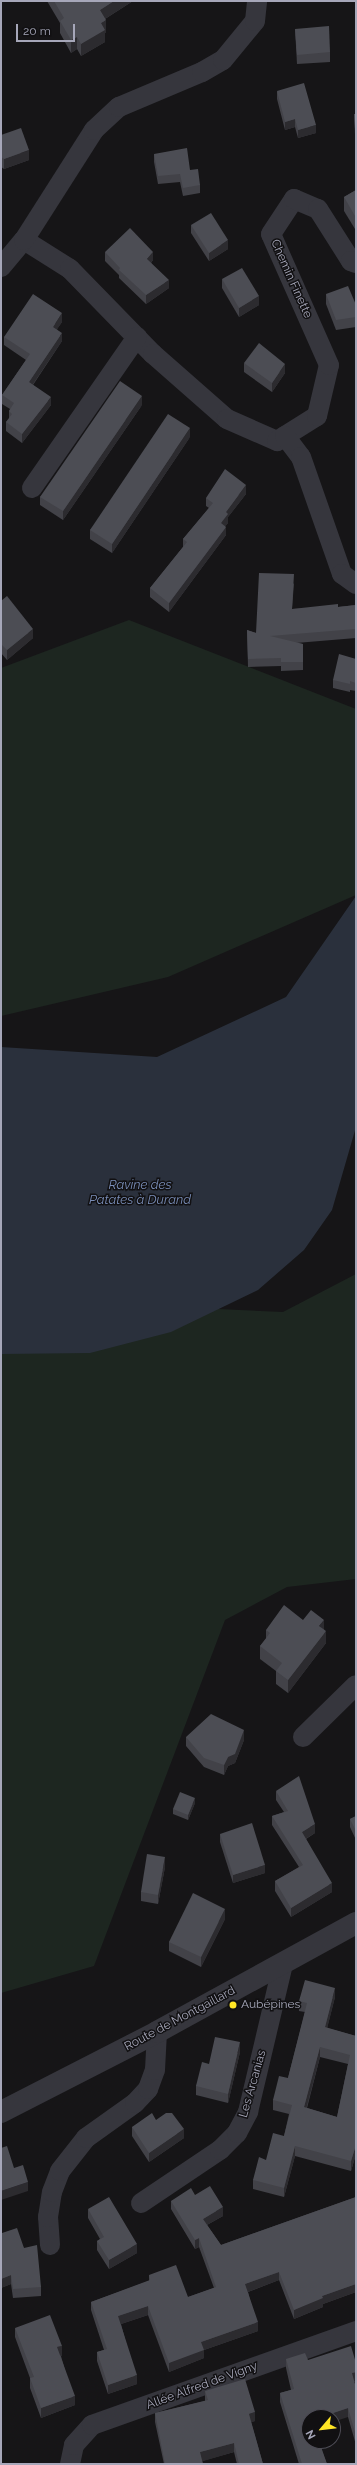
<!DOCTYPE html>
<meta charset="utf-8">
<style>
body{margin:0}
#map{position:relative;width:357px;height:2465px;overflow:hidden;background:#161517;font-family:Raleway,sans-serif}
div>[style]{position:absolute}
.green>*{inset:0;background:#1d2620}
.water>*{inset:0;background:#2a303c}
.minor>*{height:20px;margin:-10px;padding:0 10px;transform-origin:10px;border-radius:10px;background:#36363d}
.tertiary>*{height:22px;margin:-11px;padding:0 11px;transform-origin:11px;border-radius:11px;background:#36363d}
.wall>*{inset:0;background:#424248}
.shaded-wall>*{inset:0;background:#2c2b2f}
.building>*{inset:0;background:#4c4d54}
.dots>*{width:11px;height:11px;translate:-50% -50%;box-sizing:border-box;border:2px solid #111012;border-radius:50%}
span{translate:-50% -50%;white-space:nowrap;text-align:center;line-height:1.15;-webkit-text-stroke:3px #111012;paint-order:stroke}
.street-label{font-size:12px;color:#a6a7b9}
.poi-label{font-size:12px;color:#a6a7b9}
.left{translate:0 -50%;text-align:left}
.water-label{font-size:13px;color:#798db7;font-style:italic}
.frame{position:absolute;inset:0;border:2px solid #a6a7b9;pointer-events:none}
.north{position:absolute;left:301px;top:2409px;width:40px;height:40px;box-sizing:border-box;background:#111012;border:1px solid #4d4c55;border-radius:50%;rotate:242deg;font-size:11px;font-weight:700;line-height:16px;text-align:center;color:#a6a7b9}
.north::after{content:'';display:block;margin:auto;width:14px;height:18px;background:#ffe525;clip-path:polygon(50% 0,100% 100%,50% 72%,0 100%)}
.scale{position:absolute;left:16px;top:24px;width:59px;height:18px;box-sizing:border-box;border:2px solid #a6a7b9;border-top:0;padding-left:5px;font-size:12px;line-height:14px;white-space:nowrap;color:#a6a7b9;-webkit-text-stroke:3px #111012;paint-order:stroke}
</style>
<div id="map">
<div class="green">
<i style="clip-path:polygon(129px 620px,356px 709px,356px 895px,168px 977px,1px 1016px,1px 668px)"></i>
<i style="clip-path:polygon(356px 1274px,356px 1579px,287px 1587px,225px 1620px,94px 1966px,1px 1993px,1px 1299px,283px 1312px)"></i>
</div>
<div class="water">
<i style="clip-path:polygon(356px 896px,356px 1127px,332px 1210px,304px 1250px,258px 1290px,171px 1332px,90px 1353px,1px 1354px,1px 1047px,157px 1057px,286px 997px)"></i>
</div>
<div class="minor">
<i style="left:24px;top:240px;width:54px;rotate:32.2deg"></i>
<i style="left:70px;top:269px;width:119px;rotate:45.7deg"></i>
<i style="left:153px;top:354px;width:98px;rotate:41.3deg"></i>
<i style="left:227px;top:419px;width:55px;rotate:23.7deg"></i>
<i style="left:277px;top:441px;width:47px;rotate:-32deg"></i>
<i style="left:317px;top:416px;width:52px;rotate:-76.8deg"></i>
<i style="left:329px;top:365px;width:143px;rotate:-113.9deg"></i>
<i style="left:271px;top:234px;width:42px;rotate:-56.7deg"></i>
<i style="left:294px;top:199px;width:26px;rotate:23deg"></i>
<i style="left:318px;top:209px;width:62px;rotate:57.6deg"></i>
<i style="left:351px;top:261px;width:5px;rotate:22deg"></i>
<i style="left:1px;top:267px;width:35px;rotate:-50deg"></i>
<i style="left:24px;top:240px;width:130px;rotate:-57.5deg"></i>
<i style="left:94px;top:130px;width:34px;rotate:-43deg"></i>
<i style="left:119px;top:107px;width:90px;rotate:-22.9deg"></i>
<i style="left:202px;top:72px;width:24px;rotate:-30deg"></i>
<i style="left:223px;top:60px;width:50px;rotate:-50.6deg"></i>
<i style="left:255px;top:21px;width:20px;rotate:-84deg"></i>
<i style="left:285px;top:436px;width:26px;rotate:53deg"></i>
<i style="left:301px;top:457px;width:124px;rotate:70.7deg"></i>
<i style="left:342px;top:574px;width:17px;rotate:36deg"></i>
<i style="left:32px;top:488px;width:184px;rotate:-55.2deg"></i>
<i style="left:303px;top:1737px;width:74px;rotate:-44.5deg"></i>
<i style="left:141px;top:2203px;width:95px;rotate:-33.9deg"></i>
<i style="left:220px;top:2150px;width:24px;rotate:-45deg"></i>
<i style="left:237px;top:2133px;width:24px;rotate:-62deg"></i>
<i style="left:248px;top:2112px;width:152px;rotate:-76.7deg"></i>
<i style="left:50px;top:2245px;width:28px;rotate:-94deg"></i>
<i style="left:48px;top:2217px;width:25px;rotate:-81deg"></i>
<i style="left:52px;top:2192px;width:22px;rotate:-69deg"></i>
<i style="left:60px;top:2171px;width:42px;rotate:-51.8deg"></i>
<i style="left:86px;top:2138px;width:60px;rotate:-35.5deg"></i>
<i style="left:135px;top:2103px;width:19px;rotate:-47deg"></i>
<i style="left:148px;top:2089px;width:20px;rotate:-70deg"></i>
<i style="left:155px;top:2070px;width:38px;rotate:-87deg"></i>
<i style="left:70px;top:2464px;width:19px;rotate:-78deg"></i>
<i style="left:74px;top:2445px;width:27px;rotate:-48deg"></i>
<i style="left:92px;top:2425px;width:280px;rotate:-19.6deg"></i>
</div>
<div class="tertiary">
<i style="left:1px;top:2112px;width:175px;rotate:-27.1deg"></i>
<i style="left:157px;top:2032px;width:227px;rotate:-28.7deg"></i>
</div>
<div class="wall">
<i style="clip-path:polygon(47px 1px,133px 1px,105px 19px,106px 32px,105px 33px,105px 42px,81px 56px,77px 49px,71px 53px,60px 33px,60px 23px)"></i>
<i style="clip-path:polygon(295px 29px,330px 52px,330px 62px,297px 64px)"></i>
<i style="clip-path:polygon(277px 91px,316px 133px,298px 138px,295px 127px,285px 130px,277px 99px)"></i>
<i style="clip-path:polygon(354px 114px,356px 114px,356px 134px,355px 134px)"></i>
<i style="clip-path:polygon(1px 135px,29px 160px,4px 169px,1px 167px)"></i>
<i style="clip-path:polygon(154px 154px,190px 170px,200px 185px,200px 193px,183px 196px,180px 182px,158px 184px,154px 162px)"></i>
<i style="clip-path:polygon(356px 190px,355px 229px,344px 211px,344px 197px)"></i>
<i style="clip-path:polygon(191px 225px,228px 249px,209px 261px,191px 233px)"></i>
<i style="clip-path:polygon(105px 252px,153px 260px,151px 263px,169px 288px,146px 304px,119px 278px,119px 275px,105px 261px)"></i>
<i style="clip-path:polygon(222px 279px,259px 305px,239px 317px,222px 288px)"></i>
<i style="clip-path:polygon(326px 294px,356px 305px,356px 327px,336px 330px,326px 304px)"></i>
<i style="clip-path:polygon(62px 322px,57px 329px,62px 341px,33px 385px,51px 405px,22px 443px,6px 431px,6px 422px,9px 419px,9px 411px,10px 409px,2px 404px,2px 395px,26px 360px,4px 345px,4px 337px)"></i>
<i style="clip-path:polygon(244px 363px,285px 373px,272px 392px,244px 372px)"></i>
<i style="clip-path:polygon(142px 405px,63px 520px,40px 505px,40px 497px)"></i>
<i style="clip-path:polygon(190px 437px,112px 553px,90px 539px,90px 530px)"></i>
<i style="clip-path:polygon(246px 494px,228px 517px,228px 523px,225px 526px,226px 535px,169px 612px,150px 597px,150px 588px,183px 547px,183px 539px,209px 508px,206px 506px,206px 498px)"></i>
<i style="clip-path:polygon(294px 583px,292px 609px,338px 607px,356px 605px,356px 638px,296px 643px,303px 644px,303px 670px,281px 671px,281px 666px,248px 667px,247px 630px,256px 633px)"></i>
<i style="clip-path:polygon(1px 601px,33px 638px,7px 660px,1px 653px)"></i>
<i style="clip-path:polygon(356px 659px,356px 691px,350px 690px,350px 692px,333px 688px,333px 680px)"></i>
<i style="clip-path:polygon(324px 1629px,326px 1643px,288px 1693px,276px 1684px,276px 1671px,260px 1659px,260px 1646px,266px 1639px,266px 1630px)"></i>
<i style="clip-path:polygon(186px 1737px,244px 1740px,235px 1763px,228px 1766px,224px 1775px,204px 1767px,186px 1746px)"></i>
<i style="clip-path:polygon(276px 1791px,315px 1833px,306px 1839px,332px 1892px,291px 1917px,275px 1891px,275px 1881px,299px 1867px,272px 1825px,272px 1816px,284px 1812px,276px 1800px)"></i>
<i style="clip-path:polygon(195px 1803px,188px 1820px,173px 1814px,173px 1809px)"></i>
<i style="clip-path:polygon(356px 1816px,356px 1840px,350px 1827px,350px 1819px)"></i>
<i style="clip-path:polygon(220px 1834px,265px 1873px,233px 1883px,220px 1842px)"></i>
<i style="clip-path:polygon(165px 1867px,158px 1904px,141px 1901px,141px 1892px)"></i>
<i style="clip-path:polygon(225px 1919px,201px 1967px,169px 1951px,169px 1942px)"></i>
<i style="clip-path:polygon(evenodd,335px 1997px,327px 2028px,356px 2036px,356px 2154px,351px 2171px,295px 2156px,284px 2197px,253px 2189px,253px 2180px,284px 2136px,289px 2114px,273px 2110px,273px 2100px,288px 2078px,305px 2012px,299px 2011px,299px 2001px,335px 1997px,320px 2057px,348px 2064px,337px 2117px,307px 2108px,320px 2057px)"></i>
<i style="clip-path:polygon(240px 2052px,228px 2103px,196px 2095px,196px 2086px,209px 2064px)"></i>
<i style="clip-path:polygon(156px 2120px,184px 2138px,149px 2162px,132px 2136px,132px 2127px)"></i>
<i style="clip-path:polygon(195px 2195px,223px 2216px,207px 2225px,221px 2245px,356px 2197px,356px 2292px,323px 2304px,323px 2307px,294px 2319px,279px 2280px,248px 2292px,258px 2331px,204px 2350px,204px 2358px,169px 2372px,148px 2315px,121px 2324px,137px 2384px,108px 2394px,97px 2361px,97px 2352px,104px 2350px,91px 2310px,91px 2302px,149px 2281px,149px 2275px,188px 2297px,214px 2288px,199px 2247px,195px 2249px,171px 2209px,171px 2201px)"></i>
<i style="clip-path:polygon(88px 2209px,137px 2253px,109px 2269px,97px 2250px,97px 2241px,100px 2239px,88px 2218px)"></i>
<i style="clip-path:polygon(1px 2231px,2px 2233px,24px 2248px,41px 2287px,41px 2296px,13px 2298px,11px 2284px,1px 2288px)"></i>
<i style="clip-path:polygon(15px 2328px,62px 2355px,61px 2356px,75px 2405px,41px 2418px,30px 2388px,30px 2378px,15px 2337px)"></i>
<i style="clip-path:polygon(286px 2359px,356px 2363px,356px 2381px,354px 2382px,356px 2388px,356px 2445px,348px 2417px,309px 2417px,327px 2464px,299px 2464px,280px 2402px,280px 2393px,291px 2390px,286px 2368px)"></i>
<i style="clip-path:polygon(205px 2391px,255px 2421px,251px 2422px,263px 2464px,237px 2464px,234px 2452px,202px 2461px,203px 2464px,164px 2464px,155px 2422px,155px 2413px,205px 2401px)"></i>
</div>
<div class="shaded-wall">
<i style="clip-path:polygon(114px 1px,133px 1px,100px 22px,100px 10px)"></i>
<i style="clip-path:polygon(1px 11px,2px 11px,2px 20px,1px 21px)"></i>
<i style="clip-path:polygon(106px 20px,106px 32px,105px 33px,105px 42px,81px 56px,81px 44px,101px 23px)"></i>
<i style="clip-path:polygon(77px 37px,77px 49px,71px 53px,71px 40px)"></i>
<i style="clip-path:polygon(295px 119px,295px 127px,285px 130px,285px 122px)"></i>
<i style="clip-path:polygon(316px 125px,316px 133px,298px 138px,298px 130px)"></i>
<i style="clip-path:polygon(29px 150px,29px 160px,4px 169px,4px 159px)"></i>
<i style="clip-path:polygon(356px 215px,356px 229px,355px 229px,355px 216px)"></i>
<i style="clip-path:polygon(228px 240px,228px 249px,209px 261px,209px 253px)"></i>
<i style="clip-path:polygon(153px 252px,153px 260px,147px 267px,147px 259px)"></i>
<i style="clip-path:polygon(169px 280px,169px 288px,146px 304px,146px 295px)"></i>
<i style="clip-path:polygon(259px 296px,259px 305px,239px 317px,239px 308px)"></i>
<i style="clip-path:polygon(62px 313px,62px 322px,53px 335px,53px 327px)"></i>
<i style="clip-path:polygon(62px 333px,62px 341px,29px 390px,29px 382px)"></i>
<i style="clip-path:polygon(285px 364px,285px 373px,272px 392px,272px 383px)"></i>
<i style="clip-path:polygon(142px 396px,142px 405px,63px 520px,63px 511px)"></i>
<i style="clip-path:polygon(51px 397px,51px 405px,22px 443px,22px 434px)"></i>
<i style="clip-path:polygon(190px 428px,190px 437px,112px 553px,112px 544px)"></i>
<i style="clip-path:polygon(246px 485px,246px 494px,228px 517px,228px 523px,221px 532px,221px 523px,226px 512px)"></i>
<i style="clip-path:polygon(226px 527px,226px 535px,169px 612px,169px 603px)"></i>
<i style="clip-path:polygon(33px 629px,33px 638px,7px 660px,7px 650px)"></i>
<i style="clip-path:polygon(324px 1620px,324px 1633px,319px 1626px)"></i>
<i style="clip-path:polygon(326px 1631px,326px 1643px,288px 1693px,288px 1680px)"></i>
<i style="clip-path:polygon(244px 1730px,244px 1740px,235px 1763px,228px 1766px,224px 1775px,224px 1765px,228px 1757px)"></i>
<i style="clip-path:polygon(195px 1798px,195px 1803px,188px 1820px,188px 1815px)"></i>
<i style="clip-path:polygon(315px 1824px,315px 1833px,302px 1841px,302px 1832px)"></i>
<i style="clip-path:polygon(165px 1857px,165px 1867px,158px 1904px,158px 1895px)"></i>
<i style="clip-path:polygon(265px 1865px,265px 1873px,233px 1883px,233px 1875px)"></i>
<i style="clip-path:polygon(332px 1883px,332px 1892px,291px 1917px,291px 1908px)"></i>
<i style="clip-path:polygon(225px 1909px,225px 1919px,201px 1967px,201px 1957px)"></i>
<i style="clip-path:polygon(335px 1988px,335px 1997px,325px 2037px,325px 2027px)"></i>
<i style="clip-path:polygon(240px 2042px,240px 2052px,228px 2103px,228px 2094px)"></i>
<i style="clip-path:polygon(320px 2047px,320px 2057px,304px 2117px,304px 2107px)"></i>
<i style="clip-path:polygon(184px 2129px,184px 2138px,149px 2162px,149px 2153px)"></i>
<i style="clip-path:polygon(356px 2145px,356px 2154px,351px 2171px,351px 2161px)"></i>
<i style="clip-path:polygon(295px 2146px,295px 2156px,284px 2197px,284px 2188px)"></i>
<i style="clip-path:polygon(28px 2182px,28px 2191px,1px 2200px,1px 2191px)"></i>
<i style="clip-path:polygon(223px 2207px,223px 2216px,203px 2227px,203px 2219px)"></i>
<i style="clip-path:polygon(199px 2238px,199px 2247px,195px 2249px,195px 2240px)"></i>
<i style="clip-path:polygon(137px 2244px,137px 2253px,109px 2269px,109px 2260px)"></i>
<i style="clip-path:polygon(279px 2272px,279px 2280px,245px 2293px,245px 2284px)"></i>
<i style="clip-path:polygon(11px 2275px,11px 2284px,1px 2288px,1px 2279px)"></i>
<i style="clip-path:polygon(356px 2284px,356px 2292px,323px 2304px,323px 2307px,294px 2319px,294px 2310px,322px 2296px)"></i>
<i style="clip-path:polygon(148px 2306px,148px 2315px,118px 2325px,118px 2316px)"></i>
<i style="clip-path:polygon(258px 2322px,258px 2331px,204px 2350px,204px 2358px,169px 2372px,169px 2363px,201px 2342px)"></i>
<i style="clip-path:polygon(62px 2346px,62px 2355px,57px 2357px,57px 2347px)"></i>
<i style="clip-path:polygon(356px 2372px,356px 2381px,352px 2382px,352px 2373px)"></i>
<i style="clip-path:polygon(137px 2375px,137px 2384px,108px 2394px,108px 2385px)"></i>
<i style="clip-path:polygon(75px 2396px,75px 2405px,41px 2418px,41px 2408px)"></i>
<i style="clip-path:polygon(348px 2408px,348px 2417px,333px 2422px,333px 2417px,321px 2417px)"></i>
<i style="clip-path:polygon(255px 2412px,255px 2421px,249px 2423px,249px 2414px)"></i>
<i style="clip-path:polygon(234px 2443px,234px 2452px,200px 2462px,200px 2452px)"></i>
</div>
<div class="building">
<i style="clip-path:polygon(54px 1px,114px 1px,100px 10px,106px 20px,101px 23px,105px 30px,81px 44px,77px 37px,71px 40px,60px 21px,64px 18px)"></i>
<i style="clip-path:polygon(329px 26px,330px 52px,297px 55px,295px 29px)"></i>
<i style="clip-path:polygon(304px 83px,316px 125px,298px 130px,295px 119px,285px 122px,277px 91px)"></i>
<i style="clip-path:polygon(354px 114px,356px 114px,356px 129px,355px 129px)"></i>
<i style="clip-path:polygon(21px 128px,29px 150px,4px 159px,1px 157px,1px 135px)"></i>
<i style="clip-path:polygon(187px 148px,190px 170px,198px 169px,200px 185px,183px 188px,180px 174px,158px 176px,154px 154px)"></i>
<i style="clip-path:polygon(356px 190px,356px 215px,355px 216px,344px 197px)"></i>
<i style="clip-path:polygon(211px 213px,228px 240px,209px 253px,191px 225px)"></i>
<i style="clip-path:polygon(130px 228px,153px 252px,147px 259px,169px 280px,146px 295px,119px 270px,120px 268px,105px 252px)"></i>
<i style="clip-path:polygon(242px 268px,259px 296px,239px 308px,222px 279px)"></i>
<i style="clip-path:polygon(348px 286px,356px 305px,356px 317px,336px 320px,326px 294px)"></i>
<i style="clip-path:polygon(33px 294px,62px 313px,53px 327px,62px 333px,29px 382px,51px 397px,22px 434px,6px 422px,12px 414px,9px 411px,14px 403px,2px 395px,30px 354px,4px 337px)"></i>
<i style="clip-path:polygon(259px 343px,285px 364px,272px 383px,244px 363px)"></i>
<i style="clip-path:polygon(120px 381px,142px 396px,63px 511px,40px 497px)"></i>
<i style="clip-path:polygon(168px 414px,190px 428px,112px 544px,90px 530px)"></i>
<i style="clip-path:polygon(225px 469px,246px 485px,226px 512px,228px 514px,221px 523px,226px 527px,169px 603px,150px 588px,187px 542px,183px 539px,213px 503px,206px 498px)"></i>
<i style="clip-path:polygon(259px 573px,294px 574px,292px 609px,338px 604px,338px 607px,356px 605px,356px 629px,270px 636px,303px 644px,303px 662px,281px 662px,281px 658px,248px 659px,247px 630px,256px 633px)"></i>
<i style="clip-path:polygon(7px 596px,33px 629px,7px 650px,1px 644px,1px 601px)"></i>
<i style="clip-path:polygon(339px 654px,356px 659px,356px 683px,350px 681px,350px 684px,333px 680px)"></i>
<i style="clip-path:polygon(284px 1605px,303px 1620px,311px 1610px,324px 1620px,319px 1626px,326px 1631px,288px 1680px,276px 1671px,282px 1663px,260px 1646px,270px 1633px,266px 1630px)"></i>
<i style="clip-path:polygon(211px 1714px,244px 1730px,235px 1754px,228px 1757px,224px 1765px,204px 1758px,186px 1737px)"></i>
<i style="clip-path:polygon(299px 1776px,315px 1824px,302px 1832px,332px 1883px,291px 1908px,275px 1881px,303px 1865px,272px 1816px,288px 1811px,276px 1791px)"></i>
<i style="clip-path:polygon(180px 1792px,195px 1798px,188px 1815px,173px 1809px)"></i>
<i style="clip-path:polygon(356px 1816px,356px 1831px,350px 1819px)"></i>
<i style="clip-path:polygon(252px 1823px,265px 1865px,233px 1875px,220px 1834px)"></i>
<i style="clip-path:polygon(147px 1854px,165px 1857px,158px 1895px,141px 1892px)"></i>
<i style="clip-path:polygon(193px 1893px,225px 1909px,201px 1957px,169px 1942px)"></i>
<i style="clip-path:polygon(evenodd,305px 1980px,335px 1988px,325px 2027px,356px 2036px,356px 2145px,351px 2161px,295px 2146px,284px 2188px,253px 2180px,259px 2157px,266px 2160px,273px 2133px,284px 2136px,292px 2105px,273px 2100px,279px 2076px,288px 2078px,307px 2003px,299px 2001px,305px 1980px,320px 2047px,350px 2055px,337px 2117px,304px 2107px,320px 2047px)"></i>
<i style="clip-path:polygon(215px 2037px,240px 2042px,228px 2094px,196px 2086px,202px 2062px,209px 2064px)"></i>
<i style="clip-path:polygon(152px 2113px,156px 2120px,166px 2113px,172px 2113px,184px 2129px,149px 2153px,132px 2127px)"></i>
<i style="clip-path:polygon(7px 2146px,14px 2168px,23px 2165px,28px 2182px,1px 2191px,1px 2148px)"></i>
<i style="clip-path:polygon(210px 2186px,223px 2207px,203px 2219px,221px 2245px,356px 2197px,356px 2284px,322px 2296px,323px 2298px,294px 2310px,279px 2272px,245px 2284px,258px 2322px,201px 2342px,204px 2350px,169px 2363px,148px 2306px,118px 2316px,137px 2375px,108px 2385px,97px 2352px,107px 2349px,91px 2302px,150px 2280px,149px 2275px,176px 2265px,188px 2297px,216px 2287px,199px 2238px,195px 2240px,171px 2201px,191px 2188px,195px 2195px)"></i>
<i style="clip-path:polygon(109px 2197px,137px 2244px,109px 2260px,97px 2241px,104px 2237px,88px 2209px)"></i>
<i style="clip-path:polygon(17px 2228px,24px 2248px,37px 2245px,41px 2287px,13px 2289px,11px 2275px,1px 2279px,1px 2231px,2px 2233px)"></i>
<i style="clip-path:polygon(50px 2315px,62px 2346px,57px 2347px,75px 2396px,41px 2408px,30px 2378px,34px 2377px,15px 2328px)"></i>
<i style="clip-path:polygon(351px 2346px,356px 2363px,356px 2372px,352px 2373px,356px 2388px,356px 2436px,348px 2408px,321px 2417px,309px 2417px,309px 2441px,319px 2441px,327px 2464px,302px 2464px,280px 2393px,294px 2389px,286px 2359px,305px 2353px,308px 2360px)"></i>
<i style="clip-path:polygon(245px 2379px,255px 2412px,249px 2414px,263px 2464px,239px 2464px,234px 2443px,200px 2452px,203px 2464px,165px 2464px,155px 2413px,208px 2400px,205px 2391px)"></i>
</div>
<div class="dots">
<i style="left:233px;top:2005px;background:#ffe525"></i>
</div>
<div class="street-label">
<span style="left:291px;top:279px;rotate:66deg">Chemin Finette</span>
<span style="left:180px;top:2019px;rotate:-28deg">Route de Montgaillard</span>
<span style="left:253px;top:2084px;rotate:-74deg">Les Arcanias</span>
<span style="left:202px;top:2386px;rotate:-20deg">Allée Alfred de Vigny</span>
</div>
<div class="poi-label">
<span class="left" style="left:241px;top:2005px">Aubépines</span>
</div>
<div class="water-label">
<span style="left:140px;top:1193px">Ravine des<br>Patates à Durand</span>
</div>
<div class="frame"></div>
<div class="north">N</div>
<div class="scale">20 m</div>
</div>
